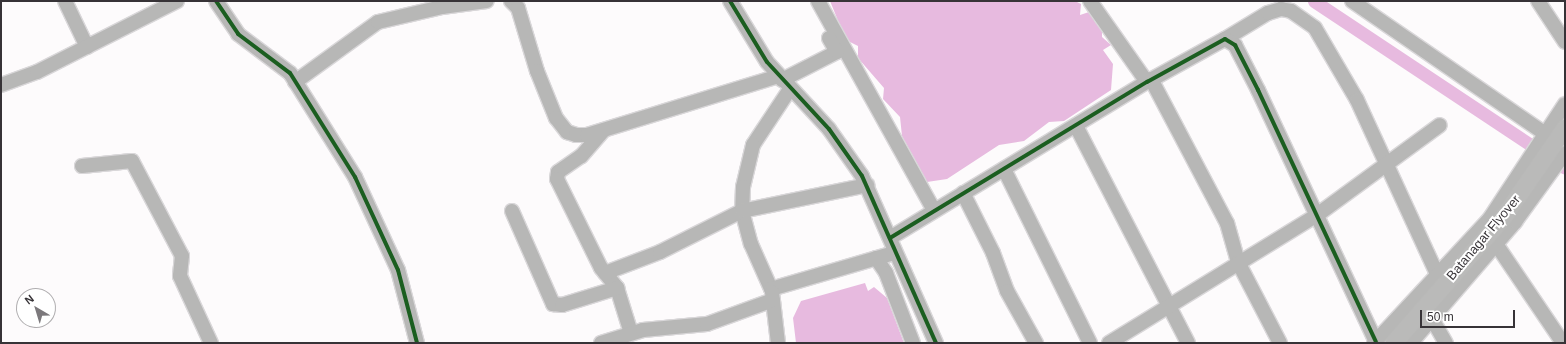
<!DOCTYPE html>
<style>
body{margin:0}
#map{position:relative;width:1566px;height:344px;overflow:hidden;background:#fdfbfc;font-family:Helvetica,sans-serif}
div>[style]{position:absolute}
.water>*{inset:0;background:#e7badf}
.canal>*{height:13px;margin:-6.5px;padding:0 6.5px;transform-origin:6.5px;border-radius:6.5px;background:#e7badf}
.roads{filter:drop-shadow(1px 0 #d9d7d9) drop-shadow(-1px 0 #d9d7d9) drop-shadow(0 1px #d9d7d9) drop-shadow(0 -1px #d9d7d9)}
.minor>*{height:14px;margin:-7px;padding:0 7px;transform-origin:7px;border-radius:7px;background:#b7b7b6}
.major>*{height:17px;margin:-8.5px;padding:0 8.5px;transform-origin:8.5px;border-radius:8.5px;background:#babab9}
.cycleway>*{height:4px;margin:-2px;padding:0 2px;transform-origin:2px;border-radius:2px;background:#1b5e20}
span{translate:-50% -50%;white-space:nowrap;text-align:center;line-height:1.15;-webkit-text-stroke:4px #fff;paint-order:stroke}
.street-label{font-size:13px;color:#373337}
.frame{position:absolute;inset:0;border:2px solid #373337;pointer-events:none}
.north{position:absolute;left:16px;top:288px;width:40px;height:40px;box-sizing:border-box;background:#fff;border:1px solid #afadaf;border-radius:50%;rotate:322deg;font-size:11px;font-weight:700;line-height:16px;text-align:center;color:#373337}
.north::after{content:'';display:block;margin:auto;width:14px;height:18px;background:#7c797c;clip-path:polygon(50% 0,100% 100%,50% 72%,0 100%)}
.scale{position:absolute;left:1420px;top:310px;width:95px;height:18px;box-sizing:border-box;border:2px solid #373337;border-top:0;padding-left:5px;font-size:12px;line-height:14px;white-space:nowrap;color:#373337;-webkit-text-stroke:3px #fff;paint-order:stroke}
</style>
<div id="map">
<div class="water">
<i style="clip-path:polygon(830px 1px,1075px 1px,1081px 4px,1080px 15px,1095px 10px,1102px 16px,1102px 37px,1111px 45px,1103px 50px,1113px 64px,1111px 90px,1064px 121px,1049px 122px,1024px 141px,999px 145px,947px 179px,927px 182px,902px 136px,900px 117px,883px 99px,884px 88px,858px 58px,858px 46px,838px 36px,841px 28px)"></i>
<i style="clip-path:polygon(865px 283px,868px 291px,874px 287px,887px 298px,904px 343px,796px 343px,793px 318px,801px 301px)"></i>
</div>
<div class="canal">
<i style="left:1314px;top:1px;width:301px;rotate:33.6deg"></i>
</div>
<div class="roads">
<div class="minor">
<i style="left:65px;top:1px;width:51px;rotate:64.4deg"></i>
<i style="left:216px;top:1px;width:40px;rotate:56deg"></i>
<i style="left:238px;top:34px;width:65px;rotate:36.9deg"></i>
<i style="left:290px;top:73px;width:123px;rotate:58deg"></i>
<i style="left:355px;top:177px;width:102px;rotate:65.2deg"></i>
<i style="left:398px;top:270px;width:75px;rotate:75.4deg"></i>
<i style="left:511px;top:1px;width:10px;rotate:45deg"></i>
<i style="left:518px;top:8px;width:66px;rotate:73.2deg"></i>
<i style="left:537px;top:71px;width:51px;rotate:68deg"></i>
<i style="left:556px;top:118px;width:18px;rotate:52deg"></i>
<i style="left:567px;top:132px;width:9px;rotate:18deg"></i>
<i style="left:576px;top:135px;width:11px"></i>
<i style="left:587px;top:135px;width:201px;rotate:-17.1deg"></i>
<i style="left:730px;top:1px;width:71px;rotate:58.8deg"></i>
<i style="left:767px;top:62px;width:91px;rotate:47.2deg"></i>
<i style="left:829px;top:129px;width:57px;rotate:54.9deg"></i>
<i style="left:862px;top:176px;width:183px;rotate:66.1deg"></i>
<i style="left:818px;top:1px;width:239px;rotate:61deg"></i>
<i style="left:1090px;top:1px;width:99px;rotate:54.9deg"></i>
<i style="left:1352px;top:1px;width:237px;rotate:34.5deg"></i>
<i style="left:1538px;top:1px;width:49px;rotate:56.6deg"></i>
<i style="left:1225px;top:39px;width:50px;rotate:-31.2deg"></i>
<i style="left:1268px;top:13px;width:14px;rotate:-17deg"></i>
<i style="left:1281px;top:9px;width:10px;rotate:11deg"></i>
<i style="left:1291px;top:11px;width:29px;rotate:35deg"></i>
<i style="left:1315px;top:28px;width:83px;rotate:59.7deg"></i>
<i style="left:1357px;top:100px;width:194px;rotate:65.3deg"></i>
<i style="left:1151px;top:79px;width:163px;rotate:62.2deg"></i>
<i style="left:1227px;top:223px;width:41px;rotate:74.2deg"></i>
<i style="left:1238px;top:262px;width:91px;rotate:62.6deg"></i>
<i style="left:782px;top:80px;width:62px;rotate:-27deg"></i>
<i style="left:837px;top:52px;width:16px;rotate:-120deg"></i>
<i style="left:295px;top:82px;width:102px;rotate:-35.9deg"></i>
<i style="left:378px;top:22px;width:66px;rotate:-13.2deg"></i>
<i style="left:442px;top:7px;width:45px;rotate:-7.6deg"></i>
<i style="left:1px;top:85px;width:38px;rotate:-20deg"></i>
<i style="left:37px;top:72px;width:157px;rotate:-26.9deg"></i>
<i style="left:790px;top:89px;width:67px;rotate:123.5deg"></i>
<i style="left:753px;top:145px;width:43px;rotate:103.4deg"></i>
<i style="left:743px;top:187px;width:24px;rotate:92deg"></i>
<i style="left:742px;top:211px;width:34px;rotate:75deg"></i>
<i style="left:751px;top:244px;width:49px;rotate:66deg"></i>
<i style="left:771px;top:289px;width:128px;rotate:-16.3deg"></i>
<i style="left:1076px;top:126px;width:244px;rotate:62.7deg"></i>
<i style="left:604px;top:130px;width:35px;rotate:131deg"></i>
<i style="left:581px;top:156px;width:28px;rotate:145deg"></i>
<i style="left:558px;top:172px;width:7px;rotate:98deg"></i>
<i style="left:557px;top:179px;width:99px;rotate:63.7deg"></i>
<i style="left:601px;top:268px;width:26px;rotate:51deg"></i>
<i style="left:617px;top:288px;width:47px;rotate:72.7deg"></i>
<i style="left:82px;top:166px;width:50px;rotate:-5.7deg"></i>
<i style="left:132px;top:161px;width:107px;rotate:62.2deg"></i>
<i style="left:182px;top:256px;width:20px;rotate:96deg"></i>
<i style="left:180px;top:276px;width:74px;rotate:65.2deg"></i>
<i style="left:1004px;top:169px;width:194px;rotate:63.7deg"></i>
<i style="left:963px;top:193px;width:67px;rotate:63.4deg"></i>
<i style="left:993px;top:253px;width:40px;rotate:69.8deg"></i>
<i style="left:1007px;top:291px;width:60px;rotate:60.9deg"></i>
<i style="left:512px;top:211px;width:102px;rotate:66.2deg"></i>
<i style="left:553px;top:304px;width:9px;rotate:6deg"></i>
<i style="left:562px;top:305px;width:58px;rotate:-17.2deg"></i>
<i style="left:890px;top:238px;width:301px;rotate:-31.3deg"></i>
<i style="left:1147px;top:82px;width:89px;rotate:-28.9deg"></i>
<i style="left:1225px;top:39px;width:12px;rotate:31deg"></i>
<i style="left:1235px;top:45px;width:51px;rotate:62.9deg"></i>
<i style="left:1258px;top:90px;width:278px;rotate:64.9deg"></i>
<i style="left:1496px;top:244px;width:120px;rotate:55.9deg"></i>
<i style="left:876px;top:258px;width:18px;rotate:56deg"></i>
<i style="left:886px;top:273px;width:75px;rotate:68.9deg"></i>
<i style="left:605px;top:273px;width:59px;rotate:-20.9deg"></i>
<i style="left:660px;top:252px;width:92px;rotate:-26.6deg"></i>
<i style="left:742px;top:211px;width:128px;rotate:-11.7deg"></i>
<i style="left:772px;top:292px;width:51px;rotate:83.3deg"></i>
<i style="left:1432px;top:319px;width:28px;rotate:60deg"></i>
<i style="left:601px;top:343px;width:44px;rotate:-17.2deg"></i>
<i style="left:643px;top:330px;width:64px;rotate:-5.4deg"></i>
<i style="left:707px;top:324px;width:70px;rotate:-20deg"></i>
<i style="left:1109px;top:343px;width:244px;rotate:-31.6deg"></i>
<i style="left:1317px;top:215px;width:152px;rotate:-36.2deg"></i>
<i style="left:1374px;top:343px;width:171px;rotate:-47.1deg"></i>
<i style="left:1490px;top:218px;width:136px;rotate:-56.7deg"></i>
<i style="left:1411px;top:343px;width:160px;rotate:-49.3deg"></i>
<i style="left:1515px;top:222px;width:85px;rotate:-54.1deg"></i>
</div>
<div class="major">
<i style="left:1393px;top:343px;width:167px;rotate:-48.9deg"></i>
<i style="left:1503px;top:217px;width:109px;rotate:-55.4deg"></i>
</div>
</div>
<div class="cycleway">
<i style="left:216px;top:1px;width:40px;rotate:56deg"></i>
<i style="left:238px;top:34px;width:65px;rotate:36.9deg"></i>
<i style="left:290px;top:73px;width:123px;rotate:58deg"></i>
<i style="left:355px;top:177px;width:102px;rotate:65.2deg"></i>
<i style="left:398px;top:270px;width:75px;rotate:75.4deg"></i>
<i style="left:730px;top:1px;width:71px;rotate:58.8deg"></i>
<i style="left:767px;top:62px;width:91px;rotate:47.2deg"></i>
<i style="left:829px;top:129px;width:57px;rotate:54.9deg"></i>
<i style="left:862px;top:176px;width:183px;rotate:66.1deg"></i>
<i style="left:890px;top:238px;width:301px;rotate:-31.3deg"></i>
<i style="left:1147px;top:82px;width:89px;rotate:-28.9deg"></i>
<i style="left:1225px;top:39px;width:12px;rotate:31deg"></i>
<i style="left:1235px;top:45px;width:51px;rotate:62.9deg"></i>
<i style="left:1258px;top:90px;width:278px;rotate:64.9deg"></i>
</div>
<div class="street-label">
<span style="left:1484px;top:238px;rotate:-50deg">Batanagar Flyover</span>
</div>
<div class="frame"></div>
<div class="north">N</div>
<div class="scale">50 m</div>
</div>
